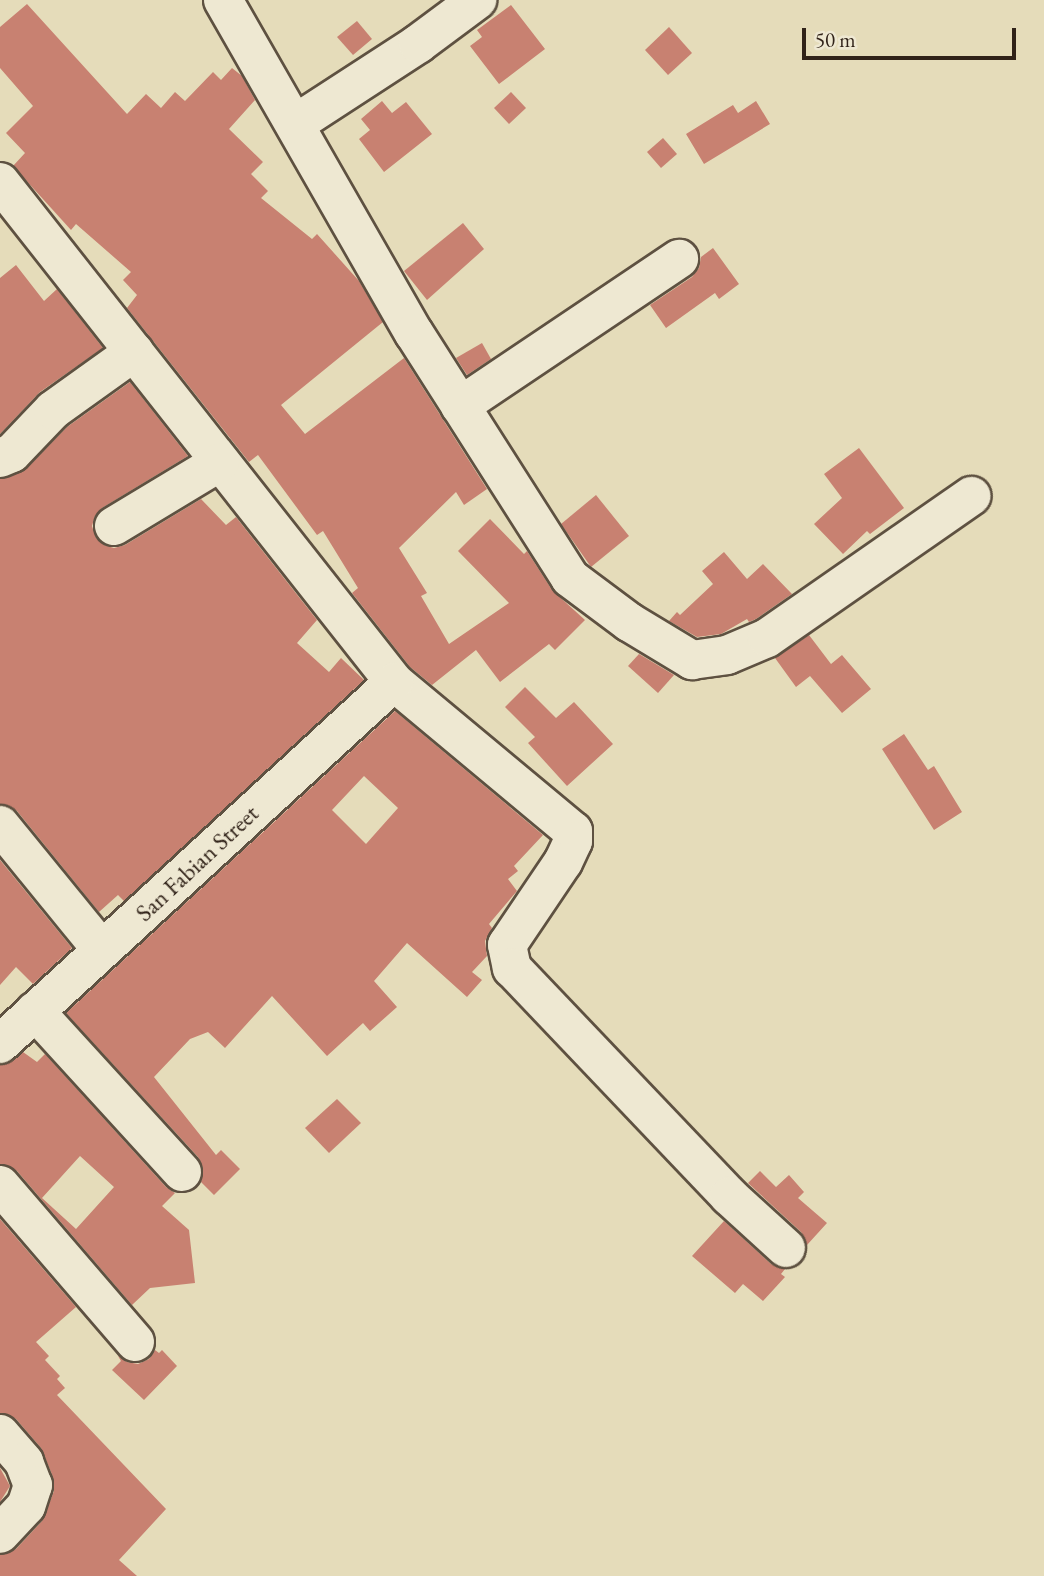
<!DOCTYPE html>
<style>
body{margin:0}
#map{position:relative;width:1044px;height:1576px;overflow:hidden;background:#e5dcba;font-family:"EB Garamond",serif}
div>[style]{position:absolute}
.building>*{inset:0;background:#c88171}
.roads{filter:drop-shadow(2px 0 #5e5141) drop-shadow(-2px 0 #5e5141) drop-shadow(0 2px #5e5141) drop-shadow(0 -2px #5e5141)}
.minor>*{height:38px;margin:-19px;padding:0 19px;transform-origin:19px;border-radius:19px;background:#eee8d2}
span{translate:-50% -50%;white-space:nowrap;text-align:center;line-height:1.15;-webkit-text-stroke:6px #eee8d2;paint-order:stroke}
.street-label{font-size:24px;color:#312319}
.scale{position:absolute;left:802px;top:28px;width:214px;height:32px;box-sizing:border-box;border:4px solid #312319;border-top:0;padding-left:9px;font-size:21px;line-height:24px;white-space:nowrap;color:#312319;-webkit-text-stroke:5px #eee8d2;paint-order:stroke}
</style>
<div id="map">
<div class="building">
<i style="clip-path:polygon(27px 4px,127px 114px,146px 94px,161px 108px,175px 92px,185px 101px,213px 72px,221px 80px,232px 68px,242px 76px,255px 100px,229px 129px,263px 162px,251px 174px,268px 191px,261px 198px,312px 239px,317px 234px,359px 281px,383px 322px,281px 405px,305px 434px,404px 358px,487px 489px,464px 505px,456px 492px,399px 548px,427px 593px,421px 596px,449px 644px,509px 603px,458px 551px,490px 519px,524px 554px,527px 551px,552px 590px,585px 620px,555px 650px,549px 644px,500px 682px,476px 650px,432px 685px,410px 667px,352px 593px,358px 588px,323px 531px,317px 535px,258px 455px,249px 462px,127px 308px,137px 295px,123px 280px,131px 272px,76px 224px,71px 230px,13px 166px,25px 153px,6px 133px,33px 106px,0 68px,0 27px)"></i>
<i style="clip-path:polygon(511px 5px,545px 49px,499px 84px,470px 46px,482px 37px,477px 30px)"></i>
<i style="clip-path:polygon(357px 21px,372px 39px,353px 55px,337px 37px)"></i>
<i style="clip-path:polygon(669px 27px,692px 53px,668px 75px,645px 50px)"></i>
<i style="clip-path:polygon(511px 92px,526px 108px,509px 124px,494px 108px)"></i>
<i style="clip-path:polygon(382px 101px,392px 113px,406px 102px,432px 134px,384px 172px,359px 139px,370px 130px,361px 119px)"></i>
<i style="clip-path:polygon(756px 101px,770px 124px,704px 164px,686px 134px,733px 105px,738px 113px)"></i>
<i style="clip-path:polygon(663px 138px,677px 154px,661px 168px,647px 152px)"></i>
<i style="clip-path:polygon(463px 223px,484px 249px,427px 300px,404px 271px)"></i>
<i style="clip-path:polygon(713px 248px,739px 284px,719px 299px,715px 293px,666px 328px,650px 305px,692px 277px,699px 268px,701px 257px)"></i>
<i style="clip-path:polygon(16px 265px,44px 301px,57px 289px,103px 348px,40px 392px,0 434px,0 278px)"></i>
<i style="clip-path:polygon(482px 343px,491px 359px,467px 375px,456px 358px)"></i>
<i style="clip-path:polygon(130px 382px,188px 456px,102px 508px,95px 516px,92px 526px,96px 538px,104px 545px,114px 548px,125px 545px,201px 499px,226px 525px,236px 517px,317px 620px,297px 643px,329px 672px,341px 658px,364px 680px,124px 901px,118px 895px,99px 912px,17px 811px,0 804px,0 479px,27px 468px,67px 427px)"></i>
<i style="clip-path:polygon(859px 448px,904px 508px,870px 534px,867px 531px,843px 554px,814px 524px,842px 498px,824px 474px)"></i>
<i style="clip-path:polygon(596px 495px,629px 536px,591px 567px,561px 524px)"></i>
<i style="clip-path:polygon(724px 552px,747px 579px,763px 564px,792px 594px,756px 619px,749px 622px,747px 619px,721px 634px,697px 637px,669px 621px,677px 612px,680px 615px,713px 584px,702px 571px)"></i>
<i style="clip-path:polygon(809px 635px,831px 664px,842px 655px,871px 689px,842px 713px,810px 676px,796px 687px,775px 658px)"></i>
<i style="clip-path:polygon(639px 654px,674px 675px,658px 693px,628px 666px)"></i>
<i style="clip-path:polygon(525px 687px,556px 718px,574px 702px,613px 744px,567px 786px,528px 743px,535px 737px,505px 707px)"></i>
<i style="clip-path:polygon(evenodd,395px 711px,543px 835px,514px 866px,518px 871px,508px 879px,517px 891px,489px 924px,492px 928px,485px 941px,487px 956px,472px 972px,482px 980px,467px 997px,407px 943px,374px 981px,397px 1007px,370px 1031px,363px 1023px,327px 1056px,272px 996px,225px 1048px,208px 1032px,190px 1039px,154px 1077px,216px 1155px,221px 1150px,240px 1169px,214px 1195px,201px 1182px,203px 1168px,198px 1157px,66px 1013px,395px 711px,364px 776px,398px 808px,366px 844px,332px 810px,364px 776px)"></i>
<i style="clip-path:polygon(904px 734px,928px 770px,934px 766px,962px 812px,934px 830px,882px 749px)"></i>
<i style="clip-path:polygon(0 860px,72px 948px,33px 984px,16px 967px,0 985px)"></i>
<i style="clip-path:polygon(evenodd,23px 1052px,37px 1062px,45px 1054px,166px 1187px,175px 1193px,162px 1206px,189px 1230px,195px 1283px,150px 1288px,132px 1305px,17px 1171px,0 1164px,0 1065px,14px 1060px,23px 1052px,80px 1156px,114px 1187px,76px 1229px,42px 1198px,80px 1156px)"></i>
<i style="clip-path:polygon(337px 1099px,361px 1123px,329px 1153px,305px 1128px)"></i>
<i style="clip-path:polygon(760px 1171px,776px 1187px,789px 1175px,804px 1192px,798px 1198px,827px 1223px,807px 1245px,801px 1232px,748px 1183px)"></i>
<i style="clip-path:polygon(0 1219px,76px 1307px,36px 1342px,49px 1356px,45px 1360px,60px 1376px,57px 1379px,65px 1388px,57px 1395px,166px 1509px,119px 1560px,137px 1576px,0 1576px,0 1555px,16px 1549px,42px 1521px,54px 1491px,53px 1477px,41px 1448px,16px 1419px,0 1413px)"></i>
<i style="clip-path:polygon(724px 1221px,771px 1264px,785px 1269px,781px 1274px,785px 1277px,763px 1301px,743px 1284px,735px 1293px,692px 1256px)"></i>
<i style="clip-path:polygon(155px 1350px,159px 1353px,162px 1350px,177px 1366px,144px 1400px,112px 1370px,121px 1361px,118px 1356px,127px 1362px,138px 1364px,149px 1359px)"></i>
<i style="clip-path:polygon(0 1468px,10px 1486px,0 1502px)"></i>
</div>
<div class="roads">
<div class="minor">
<i style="left:223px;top:0;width:384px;rotate:60.2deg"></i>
<i style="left:414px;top:333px;width:290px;rotate:57.5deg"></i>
<i style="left:570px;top:578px;width:74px;rotate:36.7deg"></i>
<i style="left:629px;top:622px;width:74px;rotate:31.1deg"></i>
<i style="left:692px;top:660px;width:35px;rotate:-8deg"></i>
<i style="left:727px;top:655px;width:43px;rotate:-23deg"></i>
<i style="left:767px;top:638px;width:249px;rotate:-34.8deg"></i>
<i style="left:295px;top:124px;width:147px;rotate:-33deg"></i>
<i style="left:418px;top:44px;width:74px;rotate:-36.7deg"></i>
<i style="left:0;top:182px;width:637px;rotate:51.76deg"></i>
<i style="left:394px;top:682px;width:233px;rotate:39.8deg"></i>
<i style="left:573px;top:831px;width:10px;rotate:90deg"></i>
<i style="left:573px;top:841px;width:23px;rotate:115deg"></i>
<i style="left:563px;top:862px;width:100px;rotate:124deg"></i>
<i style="left:507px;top:945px;width:24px;rotate:78deg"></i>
<i style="left:512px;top:968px;width:315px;rotate:46.4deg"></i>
<i style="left:729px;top:1196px;width:77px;rotate:42.4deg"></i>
<i style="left:460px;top:406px;width:264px;rotate:-33.9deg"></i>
<i style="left:0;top:458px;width:13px;rotate:-23deg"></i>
<i style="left:12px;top:453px;width:59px;rotate:-46.4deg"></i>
<i style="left:53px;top:410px;width:100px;rotate:-35.6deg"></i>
<i style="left:114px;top:526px;width:124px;rotate:-31.1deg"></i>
<i style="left:0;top:825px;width:161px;rotate:50.8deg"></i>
<i style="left:35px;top:1011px;width:218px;rotate:47.6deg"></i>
<i style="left:0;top:1044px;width:535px;rotate:-42.58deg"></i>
<i style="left:0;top:1185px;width:207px;rotate:49.3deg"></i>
<i style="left:0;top:1434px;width:37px;rotate:49deg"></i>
<i style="left:24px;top:1462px;width:25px;rotate:69deg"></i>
<i style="left:33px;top:1485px;width:22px;rotate:108deg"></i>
<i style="left:26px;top:1506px;width:38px;rotate:133deg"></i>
</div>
</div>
<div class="street-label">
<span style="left:197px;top:863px;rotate:-43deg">San Fabian Street</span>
</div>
<div class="scale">50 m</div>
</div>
